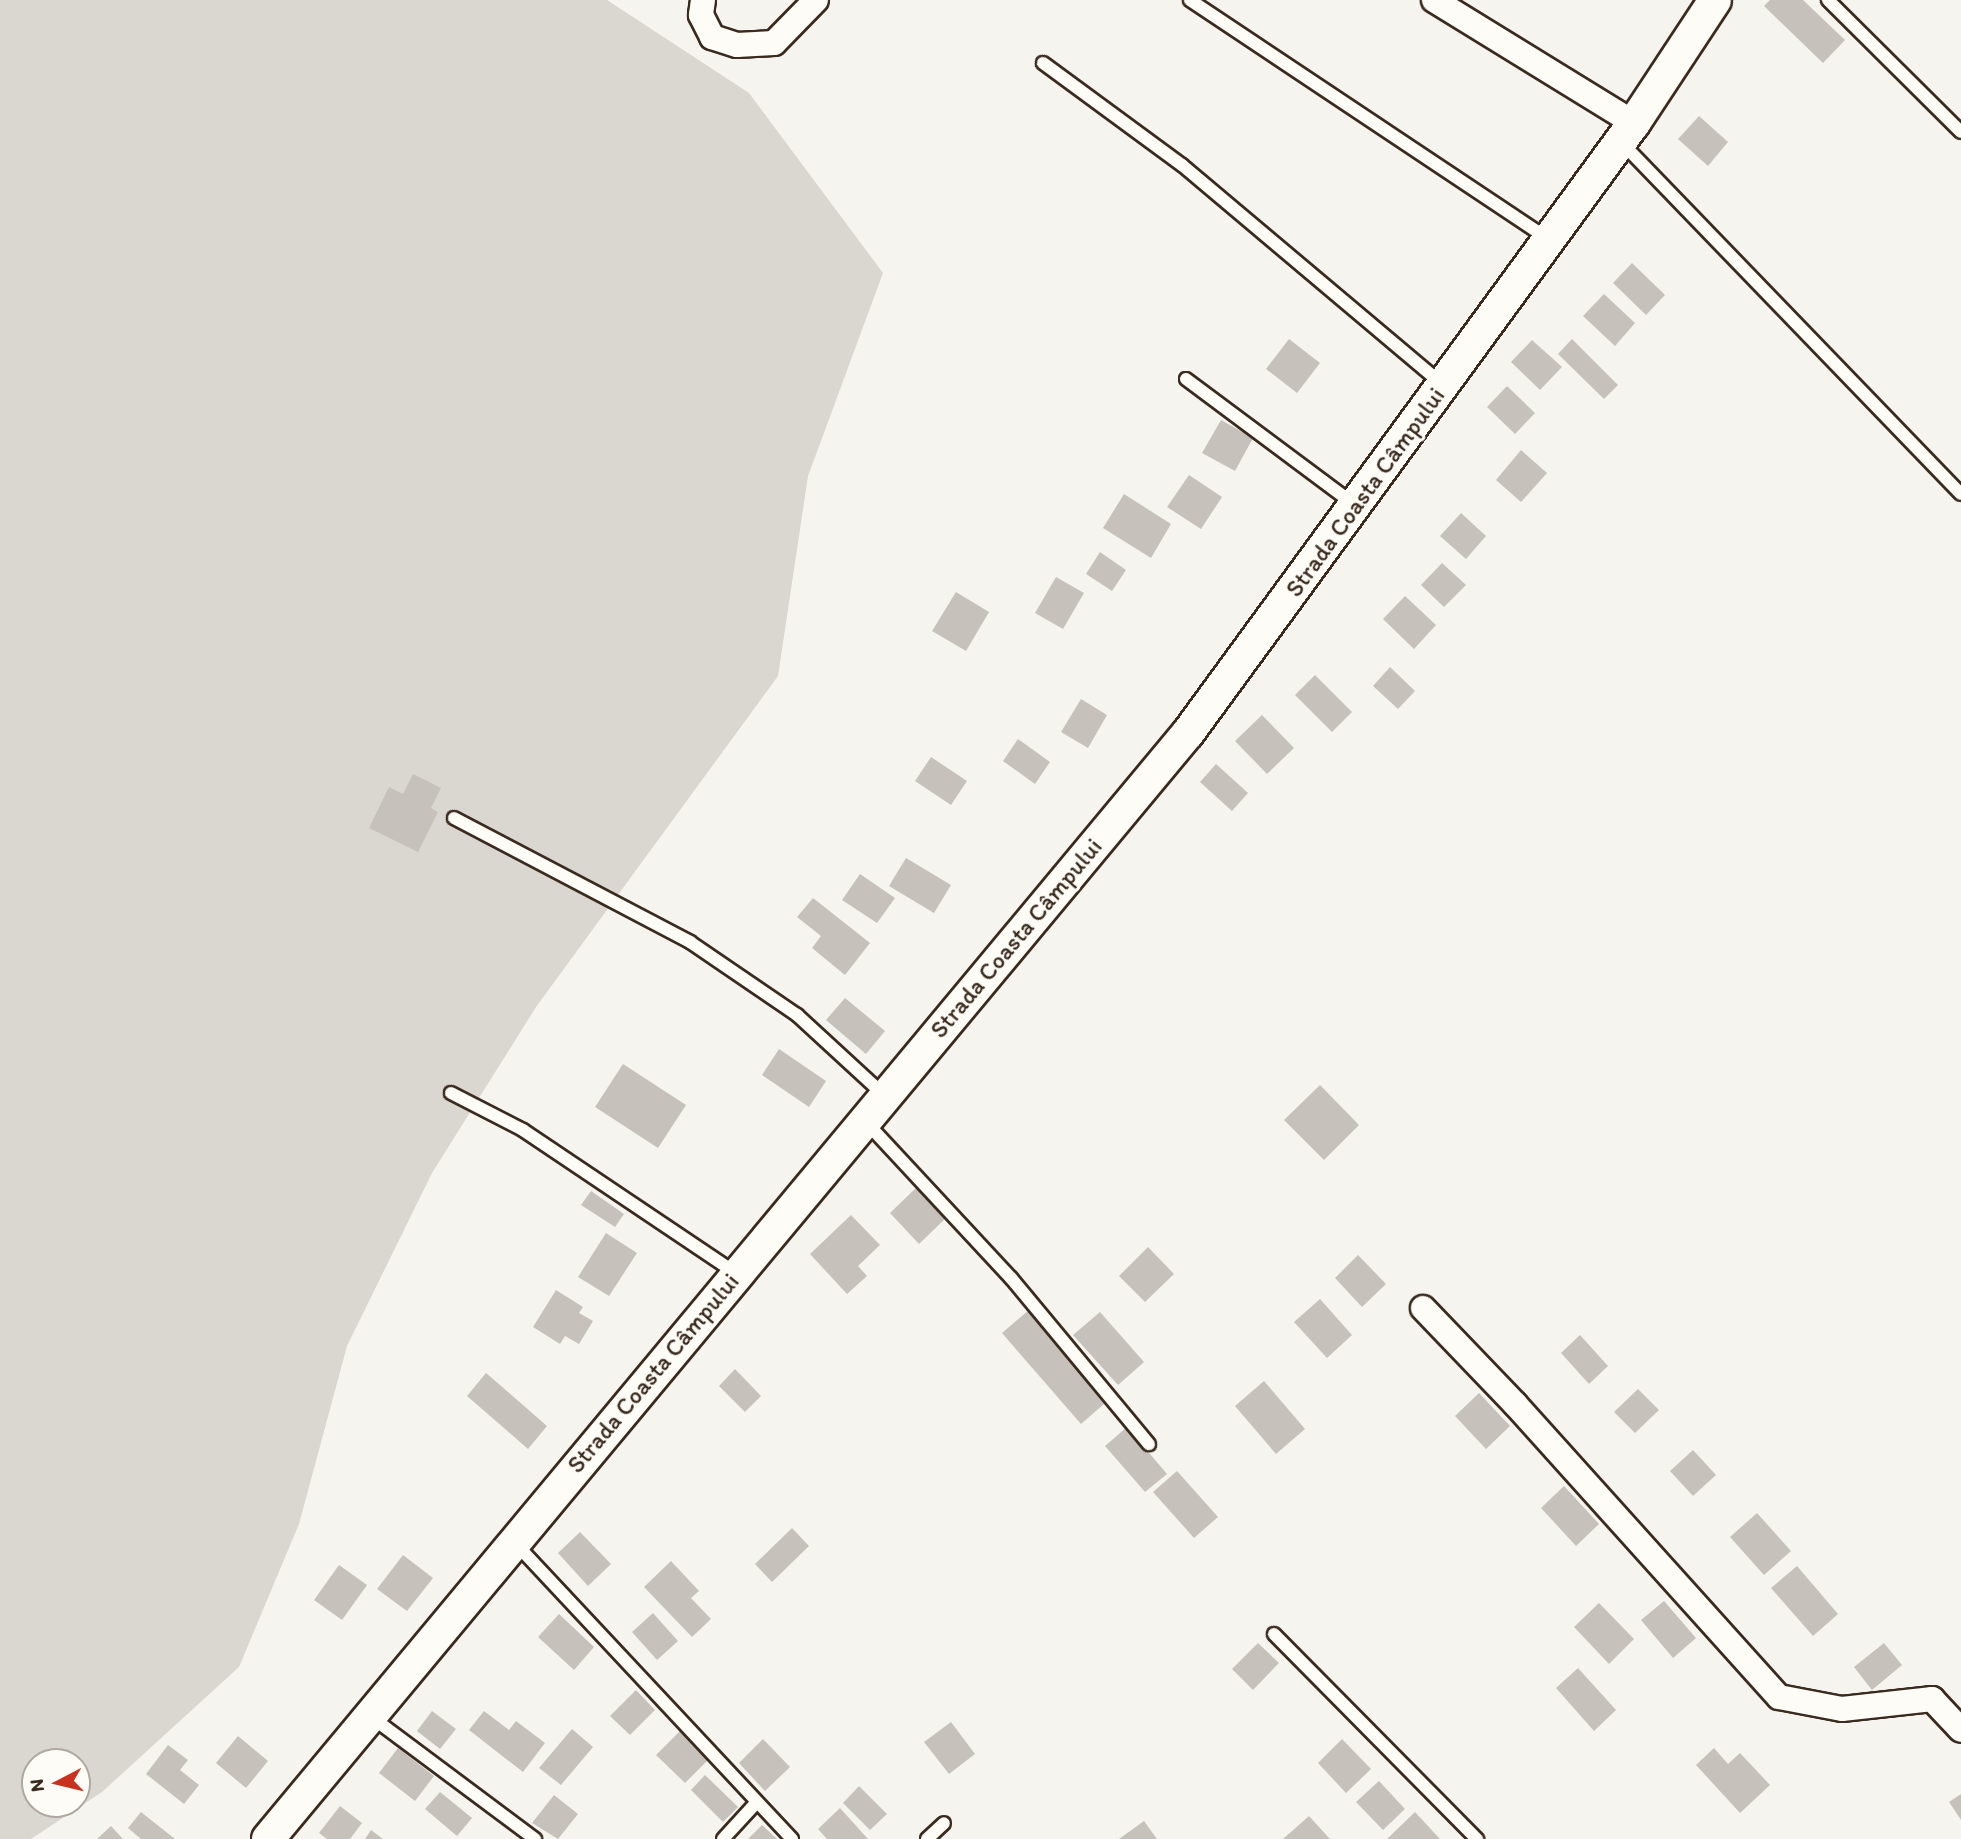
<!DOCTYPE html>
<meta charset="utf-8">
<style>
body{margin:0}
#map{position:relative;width:1961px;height:1839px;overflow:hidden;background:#f5f4ee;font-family:Itim,sans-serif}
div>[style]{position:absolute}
.green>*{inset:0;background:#dad6d0}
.building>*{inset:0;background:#c7c1bb}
.roads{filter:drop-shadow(2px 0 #3b2a1e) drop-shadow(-2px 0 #3b2a1e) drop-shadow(0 2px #3b2a1e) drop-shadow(0 -2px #3b2a1e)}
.service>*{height:12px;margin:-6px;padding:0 6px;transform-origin:6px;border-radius:6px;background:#fdfcf7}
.minor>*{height:24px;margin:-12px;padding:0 12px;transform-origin:12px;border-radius:12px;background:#fdfcf7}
.tertiary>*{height:32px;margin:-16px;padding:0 16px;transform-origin:16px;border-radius:16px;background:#fdfcf7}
span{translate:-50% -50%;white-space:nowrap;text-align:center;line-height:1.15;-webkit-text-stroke:6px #fdfcf7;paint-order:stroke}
.street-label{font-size:24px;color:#3b2a1e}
.north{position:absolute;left:21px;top:1748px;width:70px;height:70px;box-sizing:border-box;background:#fdfcf7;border:2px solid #afa8a0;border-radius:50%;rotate:263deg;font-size:19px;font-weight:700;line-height:28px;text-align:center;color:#3b2a1e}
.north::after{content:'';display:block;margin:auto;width:24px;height:32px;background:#c8321e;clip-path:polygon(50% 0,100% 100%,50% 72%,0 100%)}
</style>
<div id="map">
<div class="green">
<i style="clip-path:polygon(evenodd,0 0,607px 0,749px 93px,883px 273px,808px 476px,778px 676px,536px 1007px,432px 1173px,347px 1346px,299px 1524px,239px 1667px,102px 1792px,31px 1839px,0 1839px,0 0,35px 1762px,77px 1762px,77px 1804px,35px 1804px,35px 1762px)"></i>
</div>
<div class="building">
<i style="clip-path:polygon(1770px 0,1803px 0,1845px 40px,1823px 63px,1764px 6px)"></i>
<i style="clip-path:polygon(1699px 116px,1728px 142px,1708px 166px,1678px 139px)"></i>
<i style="clip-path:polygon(1632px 263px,1665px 295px,1646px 315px,1613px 283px)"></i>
<i style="clip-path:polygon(1604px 294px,1635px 323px,1615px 346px,1583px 316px)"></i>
<i style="clip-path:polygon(1289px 339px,1320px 363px,1297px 393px,1266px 369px)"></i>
<i style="clip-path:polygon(1572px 339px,1618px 385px,1604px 399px,1558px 354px)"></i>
<i style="clip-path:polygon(1532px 340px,1562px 367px,1540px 390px,1511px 362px)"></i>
<i style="clip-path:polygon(1507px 386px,1535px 413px,1515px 434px,1487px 407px)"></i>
<i style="clip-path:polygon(1221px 420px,1253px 438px,1235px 471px,1202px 453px)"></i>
<i style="clip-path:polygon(1521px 450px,1547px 473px,1521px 502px,1496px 480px)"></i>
<i style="clip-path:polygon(1189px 475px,1222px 497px,1201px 529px,1167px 507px)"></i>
<i style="clip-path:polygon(1124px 494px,1171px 524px,1151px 558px,1103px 528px)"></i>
<i style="clip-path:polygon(1461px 513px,1486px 536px,1466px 559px,1440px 536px)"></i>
<i style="clip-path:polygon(1100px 552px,1126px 570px,1112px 591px,1086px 574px)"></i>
<i style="clip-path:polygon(1442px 563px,1466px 585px,1444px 607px,1421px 585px)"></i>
<i style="clip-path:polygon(1056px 577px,1084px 593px,1063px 629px,1035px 613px)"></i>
<i style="clip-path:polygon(956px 592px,989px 612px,966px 651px,932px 631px)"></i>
<i style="clip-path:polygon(1405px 596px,1436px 625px,1414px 649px,1383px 619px)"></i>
<i style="clip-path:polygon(1390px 667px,1415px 691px,1398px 709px,1373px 686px)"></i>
<i style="clip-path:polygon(1315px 675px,1352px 712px,1332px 732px,1295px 695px)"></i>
<i style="clip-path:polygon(1081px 699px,1107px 715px,1088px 748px,1061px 732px)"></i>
<i style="clip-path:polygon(1262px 715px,1294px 748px,1267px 774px,1235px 741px)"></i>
<i style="clip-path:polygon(1018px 739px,1050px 762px,1035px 784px,1003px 761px)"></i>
<i style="clip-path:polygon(931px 757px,967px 781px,951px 805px,915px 781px)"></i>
<i style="clip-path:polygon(1216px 764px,1248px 793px,1232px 811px,1200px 782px)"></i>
<i style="clip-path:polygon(413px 774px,441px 788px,431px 808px,438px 812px,418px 852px,369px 828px,389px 787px,403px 794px)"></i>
<i style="clip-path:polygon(906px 858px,951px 885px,934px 913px,889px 886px)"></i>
<i style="clip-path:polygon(860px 874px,895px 898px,877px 923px,842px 900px)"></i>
<i style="clip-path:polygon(813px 898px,870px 943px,845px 975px,812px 948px,821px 936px,797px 917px)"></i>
<i style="clip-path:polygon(845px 998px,885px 1031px,866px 1054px,826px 1020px)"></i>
<i style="clip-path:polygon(779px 1049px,826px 1081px,809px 1107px,762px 1075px)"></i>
<i style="clip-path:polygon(623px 1064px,686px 1105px,658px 1148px,595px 1107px)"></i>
<i style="clip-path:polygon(1320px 1085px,1359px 1125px,1324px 1160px,1284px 1120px)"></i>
<i style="clip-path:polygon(919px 1185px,948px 1216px,919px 1244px,890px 1213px)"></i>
<i style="clip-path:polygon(591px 1191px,624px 1214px,615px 1227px,581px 1205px)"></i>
<i style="clip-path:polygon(851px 1215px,880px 1245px,858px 1266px,867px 1276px,847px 1294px,810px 1254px)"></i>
<i style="clip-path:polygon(606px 1233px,637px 1253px,609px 1296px,578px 1277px)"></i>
<i style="clip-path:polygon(1148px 1247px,1174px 1274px,1145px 1302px,1119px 1276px)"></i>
<i style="clip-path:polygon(1358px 1255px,1386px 1284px,1362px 1307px,1335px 1278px)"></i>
<i style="clip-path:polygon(556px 1290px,583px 1307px,579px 1313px,593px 1321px,579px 1344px,565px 1336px,560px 1344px,533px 1327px)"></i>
<i style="clip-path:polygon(1320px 1299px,1352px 1335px,1327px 1358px,1294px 1322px)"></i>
<i style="clip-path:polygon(1029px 1310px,1104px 1404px,1081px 1424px,1002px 1333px)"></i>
<i style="clip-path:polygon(1100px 1312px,1144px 1362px,1118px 1385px,1073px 1335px)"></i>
<i style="clip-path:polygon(1580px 1335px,1608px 1366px,1589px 1384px,1561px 1353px)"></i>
<i style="clip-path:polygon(735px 1369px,761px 1396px,745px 1412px,719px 1386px)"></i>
<i style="clip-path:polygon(486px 1373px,547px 1426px,528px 1449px,467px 1396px)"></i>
<i style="clip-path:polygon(1264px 1381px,1305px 1429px,1276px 1454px,1235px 1406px)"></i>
<i style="clip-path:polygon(1638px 1389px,1659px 1410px,1635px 1433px,1614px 1412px)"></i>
<i style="clip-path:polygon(1479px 1393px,1510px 1426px,1486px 1449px,1455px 1416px)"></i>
<i style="clip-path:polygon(1127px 1427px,1167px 1474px,1145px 1492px,1105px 1446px)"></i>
<i style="clip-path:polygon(1693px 1450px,1716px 1475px,1693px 1496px,1670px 1471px)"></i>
<i style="clip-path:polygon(1177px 1471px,1218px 1517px,1194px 1538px,1153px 1492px)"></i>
<i style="clip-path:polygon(1564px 1486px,1599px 1524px,1576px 1546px,1541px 1508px)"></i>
<i style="clip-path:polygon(1757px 1513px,1791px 1551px,1764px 1575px,1730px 1537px)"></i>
<i style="clip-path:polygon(792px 1528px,809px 1546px,772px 1582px,755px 1564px)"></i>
<i style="clip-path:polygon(580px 1532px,611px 1564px,588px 1586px,558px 1553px)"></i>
<i style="clip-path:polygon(403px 1555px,433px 1578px,407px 1611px,377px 1589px)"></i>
<i style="clip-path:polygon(671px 1561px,699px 1591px,691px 1598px,711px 1619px,692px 1637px,644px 1587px)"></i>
<i style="clip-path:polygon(339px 1565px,367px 1585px,342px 1620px,314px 1600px)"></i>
<i style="clip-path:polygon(1797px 1566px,1838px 1614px,1813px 1636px,1771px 1588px)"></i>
<i style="clip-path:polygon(1664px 1601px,1696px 1638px,1673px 1658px,1641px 1620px)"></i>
<i style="clip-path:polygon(1599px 1603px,1634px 1639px,1609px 1664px,1574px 1627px)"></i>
<i style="clip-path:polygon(653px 1613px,678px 1641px,657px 1660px,632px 1632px)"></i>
<i style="clip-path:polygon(559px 1614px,594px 1647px,574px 1670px,538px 1637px)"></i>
<i style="clip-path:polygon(1258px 1643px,1279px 1663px,1253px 1690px,1232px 1669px)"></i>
<i style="clip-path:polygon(1884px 1643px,1902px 1665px,1872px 1690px,1854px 1667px)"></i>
<i style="clip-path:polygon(1578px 1668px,1616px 1710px,1594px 1731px,1556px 1688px)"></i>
<i style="clip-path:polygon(636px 1690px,655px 1710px,630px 1735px,610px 1716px)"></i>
<i style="clip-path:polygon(432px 1711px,456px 1729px,440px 1749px,417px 1731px)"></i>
<i style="clip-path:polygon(484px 1711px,509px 1730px,516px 1721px,545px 1743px,523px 1772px,469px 1730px)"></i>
<i style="clip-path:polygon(951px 1722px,975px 1754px,949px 1774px,924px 1742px)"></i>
<i style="clip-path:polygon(572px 1729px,593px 1747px,561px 1785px,539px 1768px)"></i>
<i style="clip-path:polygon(680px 1731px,708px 1760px,685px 1783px,656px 1755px)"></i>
<i style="clip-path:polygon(238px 1736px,268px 1761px,246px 1788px,216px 1763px)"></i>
<i style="clip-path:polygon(763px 1739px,790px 1767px,765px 1791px,739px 1763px)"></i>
<i style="clip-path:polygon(1342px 1739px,1371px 1769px,1346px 1793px,1318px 1763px)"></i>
<i style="clip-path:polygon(168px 1745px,188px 1760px,180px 1770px,199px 1785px,184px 1804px,146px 1774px)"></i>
<i style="clip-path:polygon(398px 1748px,434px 1776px,415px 1801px,379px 1773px)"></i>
<i style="clip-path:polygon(1714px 1748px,1728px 1764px,1740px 1753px,1770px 1785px,1740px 1813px,1696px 1765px)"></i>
<i style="clip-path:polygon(705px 1775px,738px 1807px,723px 1822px,691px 1790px)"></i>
<i style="clip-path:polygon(1379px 1781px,1405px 1809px,1383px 1830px,1356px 1802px)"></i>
<i style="clip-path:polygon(859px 1786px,887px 1814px,870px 1830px,843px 1803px)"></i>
<i style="clip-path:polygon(440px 1792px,472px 1818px,457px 1836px,425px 1809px)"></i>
<i style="clip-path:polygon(1961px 1794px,1961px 1820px,1949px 1802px)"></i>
<i style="clip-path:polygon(554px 1795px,578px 1814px,558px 1839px,532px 1823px)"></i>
<i style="clip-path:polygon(340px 1806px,362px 1823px,350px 1839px,327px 1839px,319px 1833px)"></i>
<i style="clip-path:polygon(840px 1808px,868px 1839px,827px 1839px,818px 1829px)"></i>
<i style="clip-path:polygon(141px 1812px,175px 1839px,141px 1839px,128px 1828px)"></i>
<i style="clip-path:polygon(1415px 1812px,1440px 1839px,1387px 1839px)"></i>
<i style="clip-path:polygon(1309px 1816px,1330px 1839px,1283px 1839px)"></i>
<i style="clip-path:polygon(1144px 1821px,1157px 1839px,1119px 1839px)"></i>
<i style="clip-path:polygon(762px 1825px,777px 1839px,748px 1839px)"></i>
<i style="clip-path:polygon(111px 1826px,123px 1839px,97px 1839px)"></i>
<i style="clip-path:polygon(371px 1830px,383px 1839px,365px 1839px)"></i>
</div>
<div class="roads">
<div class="service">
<i style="left:1190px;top:0;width:431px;rotate:33.7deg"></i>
<i style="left:1828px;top:0;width:187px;rotate:44.8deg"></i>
<i style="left:1043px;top:63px;width:172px;rotate:36.3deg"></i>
<i style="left:1182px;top:165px;width:341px;rotate:40.1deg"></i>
<i style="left:1621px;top:142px;width:489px;rotate:46deg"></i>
<i style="left:1186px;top:379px;width:211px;rotate:36.7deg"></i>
<i style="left:454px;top:818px;width:267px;rotate:27.7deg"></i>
<i style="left:690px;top:942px;width:130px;rotate:34.3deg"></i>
<i style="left:797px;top:1015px;width:118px;rotate:42.6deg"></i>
<i style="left:451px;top:1093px;width:81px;rotate:27.2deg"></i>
<i style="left:523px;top:1130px;width:257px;rotate:33.9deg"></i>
<i style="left:865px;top:1121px;width:214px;rotate:47.1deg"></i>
<i style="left:1011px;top:1278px;width:216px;rotate:50.3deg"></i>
<i style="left:516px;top:1544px;width:404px;rotate:46.9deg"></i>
<i style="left:1274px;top:1634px;width:289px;rotate:45.3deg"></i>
<i style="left:370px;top:1716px;width:206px;rotate:36.7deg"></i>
<i style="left:723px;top:1839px;width:49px;rotate:-47.5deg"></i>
<i style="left:927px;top:1839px;width:23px;rotate:-43deg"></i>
</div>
<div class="minor">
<i style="left:703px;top:0;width:15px;rotate:98deg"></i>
<i style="left:701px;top:15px;width:25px;rotate:63deg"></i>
<i style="left:712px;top:37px;width:26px;rotate:18deg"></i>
<i style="left:737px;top:45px;width:37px;rotate:-3deg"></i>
<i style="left:774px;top:43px;width:60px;rotate:-45.7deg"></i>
<i style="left:1434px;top:0;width:235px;rotate:31.6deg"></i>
<i style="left:1423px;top:1308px;width:133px;rotate:46.2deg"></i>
<i style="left:1515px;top:1404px;width:394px;rotate:48deg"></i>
<i style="left:1779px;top:1697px;width:64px;rotate:10.8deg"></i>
<i style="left:1842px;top:1709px;width:91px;rotate:-6.3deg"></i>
<i style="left:1932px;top:1699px;width:42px;rotate:46.9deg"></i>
</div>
<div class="tertiary">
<i style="left:268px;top:1839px;width:1439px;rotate:-50.25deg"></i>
<i style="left:1188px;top:733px;width:756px;rotate:-53.83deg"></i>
<i style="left:1634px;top:123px;width:147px;rotate:-56.6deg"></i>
</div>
</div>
<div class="street-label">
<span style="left:1365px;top:492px;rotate:-54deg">Strada Coasta Câmpului</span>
<span style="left:1016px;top:938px;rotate:-50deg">Strada Coasta Câmpului</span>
<span style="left:653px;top:1373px;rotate:-50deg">Strada Coasta Câmpului</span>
</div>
<div class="north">N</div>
</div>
